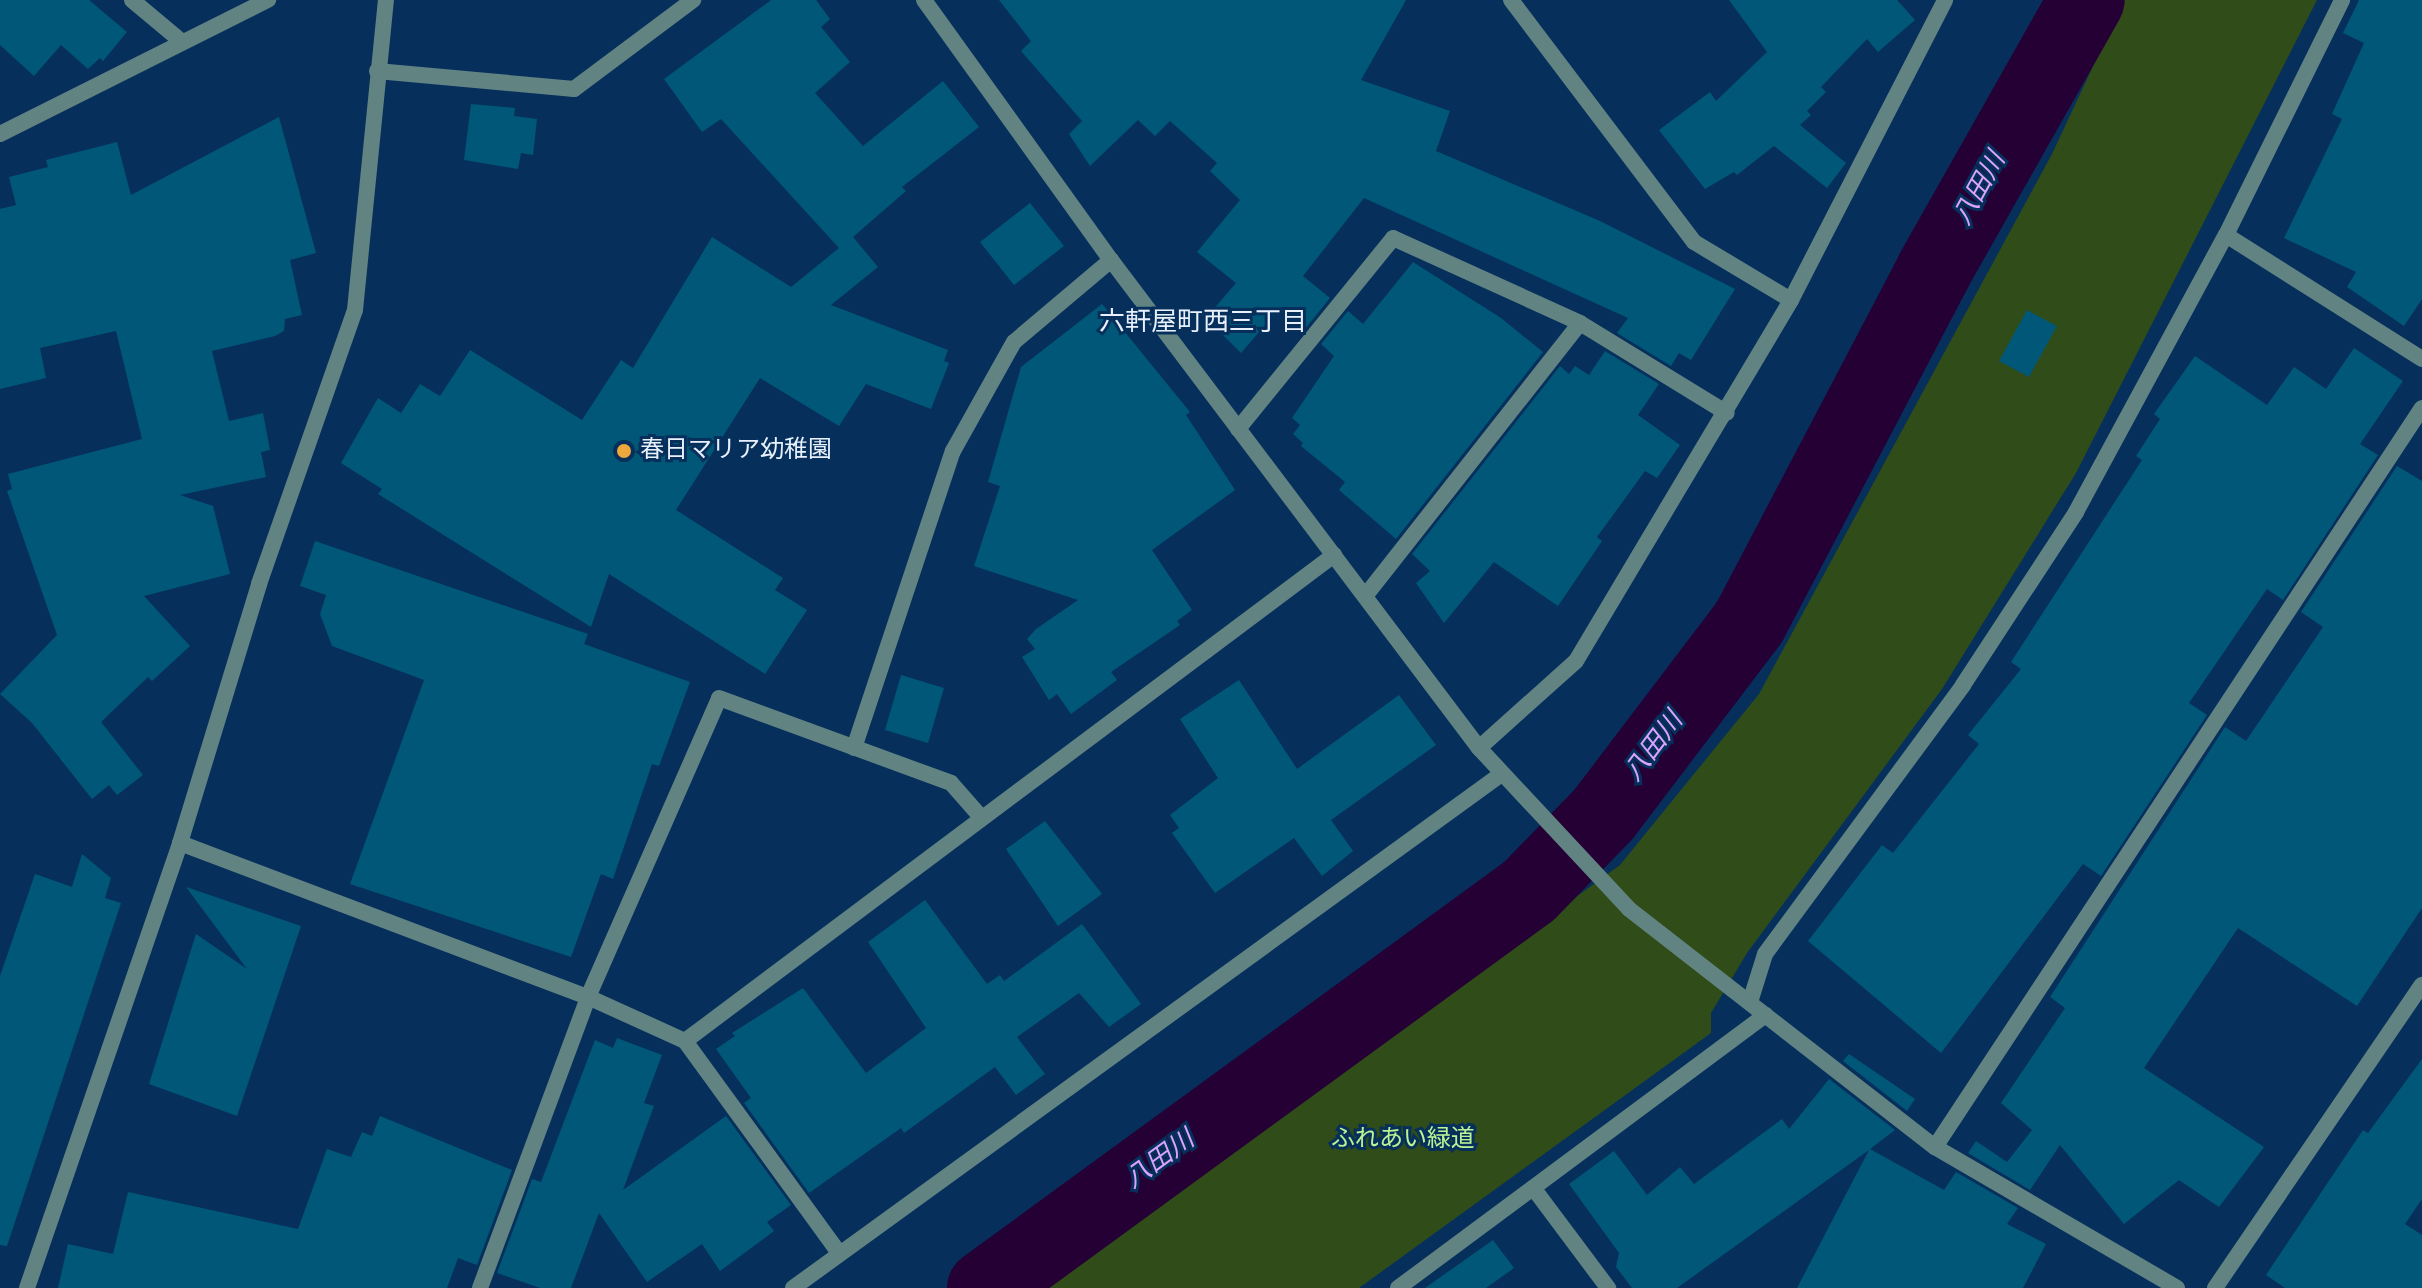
<!DOCTYPE html>
<meta charset="utf-8">
<style>
body{margin:0}
#map{position:relative;width:2422px;height:1288px;overflow:hidden;background:#06305b;font-family:"Alegreya Sans","Noto Sans JP",sans-serif}
div>[style]{position:absolute}
.green>*{inset:0;background:#304c19}
.river>*{height:76px;margin:-38px;padding:0 38px;transform-origin:38px;border-radius:38px;background:#250035}
.building>*{inset:0;background:#005778}
.minor>*{height:16px;margin:-8px;padding:0 8px;transform-origin:8px;border-radius:8px;background:#618483}
.tertiary>*{height:16px;margin:-8px;padding:0 8px;transform-origin:8px;border-radius:8px;background:#618483}
.dots>*{width:22px;height:22px;translate:-50% -50%;box-sizing:border-box;border:4px solid #06305b;border-radius:50%}
span{translate:-50% -50%;white-space:nowrap;text-align:center;line-height:1.15;-webkit-text-stroke:6px #06305b;paint-order:stroke}
.poi-label{font-size:24px;color:#e7f0fb}
.left{translate:0 -50%;text-align:left}
.park-label{font-size:24px;color:#bbf394}
.water-label{font-size:26px;color:#dda3fc;font-style:italic}
.neighbourhood-label{font-size:26px;color:#e7f0fb}
</style>
<div id="map">
<div class="green">
<i style="clip-path:polygon(2124px 0,2317px 0,2076px 473px,1942px 689px,1747px 953px,1711px 1013px,1711px 1033px,1359px 1288px,1037px 1288px,1620px 865px,1759px 694px,2052px 154px)"></i>
</div>
<div class="river">
<i style="left:985px;top:1288px;width:673px;rotate:-36.12deg"></i>
<i style="left:1529px;top:891px;width:106px;rotate:-45.8deg"></i>
<i style="left:1603px;top:815px;width:243px;rotate:-52.8deg"></i>
<i style="left:1750px;top:621px;width:396px;rotate:-62.3deg"></i>
<i style="left:1934px;top:270px;width:310px;rotate:-60.5deg"></i>
</div>
<div class="building">
<i style="clip-path:polygon(0 0,89px 0,127px 32px,103px 61px,100px 58px,88px 69px,61px 45px,34px 76px,0 45px)"></i>
<i style="clip-path:polygon(771px 0,816px 0,830px 19px,821px 27px,850px 62px,815px 93px,863px 146px,943px 81px,979px 127px,902px 187px,906px 191px,853px 237px,878px 267px,831px 305px,948px 350px,944px 361px,949px 363px,931px 409px,866px 384px,839px 426px,760px 378px,676px 510px,783px 578px,775px 590px,807px 610px,765px 674px,609px 574px,591px 627px,378px 494px,382px 489px,341px 463px,378px 398px,401px 413px,420px 384px,440px 396px,470px 350px,582px 420px,621px 360px,633px 368px,712px 237px,791px 287px,839px 248px,721px 119px,702px 132px,664px 79px)"></i>
<i style="clip-path:polygon(999px 0,1406px 0,1361px 80px,1450px 111px,1436px 151px,1600px 221px,1735px 289px,1691px 360px,1679px 353px,1671px 366px,1617px 333px,1628px 318px,1364px 198px,1303px 276px,1330px 298px,1304px 330px,1279px 309px,1241px 353px,1206px 318px,1236px 283px,1197px 252px,1240px 200px,1210px 171px,1217px 163px,1170px 121px,1155px 136px,1138px 120px,1090px 166px,1069px 134px,1082px 121px,1021px 51px,1031px 41px)"></i>
<i style="clip-path:polygon(1729px 0,1897px 0,1915px 20px,1878px 52px,1867px 39px,1821px 87px,1826px 92px,1807px 111px,1811px 115px,1800px 125px,1846px 163px,1827px 188px,1774px 146px,1737px 175px,1734px 172px,1705px 189px,1659px 130px,1710px 92px,1716px 101px,1767px 52px)"></i>
<i style="clip-path:polygon(2359px 0,2422px 0,2422px 299px,2404px 326px,2347px 287px,2356px 272px,2284px 238px,2342px 119px,2332px 114px,2364px 43px,2343px 33px)"></i>
<i style="clip-path:polygon(471px 104px,515px 108px,514px 116px,537px 119px,533px 155px,521px 153px,518px 169px,464px 160px)"></i>
<i style="clip-path:polygon(279px 117px,316px 253px,290px 260px,302px 315px,285px 319px,284px 331px,275px 336px,212px 351px,229px 421px,263px 413px,270px 450px,261px 452px,266px 477px,180px 495px,213px 506px,230px 574px,144px 596px,190px 646px,152px 681px,148px 677px,101px 722px,143px 775px,117px 795px,109px 785px,92px 799px,32px 723px,0 694px,57px 635px,7px 491px,12px 489px,8px 474px,142px 439px,116px 331px,40px 348px,46px 378px,0 389px,0 209px,16px 205px,9px 177px,48px 167px,46px 160px,117px 142px,131px 195px)"></i>
<i style="clip-path:polygon(1030px 203px,1064px 246px,1014px 285px,980px 242px)"></i>
<i style="clip-path:polygon(1413px 262px,1501px 318px,1543px 352px,1396px 539px,1339px 490px,1345px 482px,1301px 446px,1303px 443px,1293px 434px,1300px 425px,1292px 418px,1334px 356px,1321px 344px,1348px 311px,1363px 324px)"></i>
<i style="clip-path:polygon(1102px 304px,1190px 412px,1186px 415px,1235px 490px,1152px 550px,1192px 610px,1177px 621px,1180px 625px,1111px 672px,1117px 680px,1071px 714px,1057px 694px,1049px 700px,1022px 657px,1035px 649px,1027px 639px,1036px 629px,1078px 600px,974px 566px,1000px 486px,988px 482px,1021px 367px)"></i>
<i style="clip-path:polygon(2027px 310px,2057px 326px,2029px 377px,1999px 361px)"></i>
<i style="clip-path:polygon(2354px 348px,2403px 381px,2360px 444px,2378px 455px,2283px 600px,2267px 589px,2189px 703px,2207px 715px,2101px 876px,2083px 864px,1941px 1053px,1808px 941px,1882px 845px,1893px 853px,1979px 744px,1968px 735px,2021px 669px,2011px 662px,2142px 460px,2136px 456px,2160px 419px,2154px 414px,2195px 356px,2267px 405px,2294px 367px,2326px 389px)"></i>
<i style="clip-path:polygon(1605px 351px,1659px 384px,1638px 415px,1680px 445px,1657px 478px,1645px 471px,1597px 537px,1602px 541px,1558px 606px,1494px 562px,1444px 623px,1416px 583px,1430px 571px,1412px 554px,1560px 366px,1569px 374px,1575px 366px,1589px 375px)"></i>
<i style="clip-path:polygon(2397px 466px,2422px 481px,2422px 908px,2357px 1006px,2238px 928px,2144px 1068px,2264px 1147px,2219px 1207px,2179px 1180px,2124px 1224px,2060px 1145px,2030px 1190px,1968px 1153px,1976px 1141px,2007px 1162px,2032px 1130px,2001px 1103px,2065px 1008px,2050px 997px,2225px 727px,2246px 741px,2323px 627px,2301px 612px)"></i>
<i style="clip-path:polygon(315px 541px,588px 634px,584px 644px,690px 682px,659px 766px,652px 764px,613px 879px,601px 874px,571px 957px,350px 884px,424px 680px,332px 646px,320px 614px,326px 595px,300px 586px)"></i>
<i style="clip-path:polygon(901px 675px,944px 688px,928px 743px,885px 730px)"></i>
<i style="clip-path:polygon(1239px 680px,1297px 769px,1399px 695px,1436px 745px,1331px 820px,1353px 851px,1322px 876px,1294px 838px,1215px 893px,1172px 833px,1179px 828px,1170px 815px,1218px 778px,1180px 719px)"></i>
<i style="clip-path:polygon(1045px 821px,1102px 894px,1058px 926px,1006px 849px)"></i>
<i style="clip-path:polygon(82px 854px,111px 878px,105px 898px,121px 903px,7px 1246px,0 1245px,0 976px,35px 874px,72px 887px)"></i>
<i style="clip-path:polygon(186px 887px,301px 926px,237px 1116px,149px 1084px,196px 934px,247px 969px)"></i>
<i style="clip-path:polygon(925px 900px,987px 984px,1000px 975px,1004px 981px,1082px 924px,1141px 1004px,1109px 1027px,1079px 993px,1017px 1037px,1045px 1074px,1016px 1095px,995px 1067px,904px 1133px,901px 1128px,809px 1193px,744px 1103px,751px 1098px,716px 1049px,735px 1036px,732px 1033px,803px 988px,866px 1073px,926px 1028px,868px 942px)"></i>
<i style="clip-path:polygon(617px 1038px,662px 1055px,644px 1103px,654px 1106px,623px 1190px,726px 1116px,791px 1205px,767px 1222px,774px 1231px,720px 1271px,702px 1244px,647px 1282px,599px 1213px,571px 1288px,540px 1288px,497px 1273px,532px 1179px,541px 1182px,595px 1040px,613px 1048px)"></i>
<i style="clip-path:polygon(1849px 1054px,1915px 1099px,1907px 1111px,1843px 1061px)"></i>
<i style="clip-path:polygon(2422px 1059px,2422px 1199px,2405px 1224px,2422px 1235px,2422px 1288px,2285px 1288px,2266px 1275px,2363px 1130px,2368px 1133px)"></i>
<i style="clip-path:polygon(1829px 1079px,1895px 1130px,1870px 1149px,1944px 1190px,1956px 1172px,2018px 1208px,2007px 1224px,2046px 1244px,2023px 1288px,1797px 1288px,1869px 1150px,1677px 1288px,1632px 1288px,1616px 1267px,1619px 1253px,1569px 1184px,1614px 1151px,1647px 1195px,1680px 1167px,1694px 1184px,1782px 1119px,1789px 1129px)"></i>
<i style="clip-path:polygon(380px 1116px,512px 1170px,477px 1265px,458px 1258px,447px 1288px,58px 1288px,68px 1244px,113px 1254px,128px 1192px,298px 1229px,327px 1149px,351px 1157px,362px 1132px,372px 1136px)"></i>
<i style="clip-path:polygon(1493px 1240px,1514px 1268px,1486px 1288px,1425px 1288px)"></i>
</div>
<div class="minor">
<i style="left:132px;top:0;width:64px;rotate:39.9deg"></i>
<i style="left:924px;top:0;width:320px;rotate:54.3deg"></i>
<i style="left:1111px;top:260px;width:611px;rotate:52.98deg"></i>
<i style="left:1479px;top:748px;width:220px;rotate:47deg"></i>
<i style="left:1629px;top:909px;width:388px;rotate:37.9deg"></i>
<i style="left:1935px;top:1147px;width:280px;rotate:30.2deg"></i>
<i style="left:1511px;top:0;width:303px;rotate:52.9deg"></i>
<i style="left:1694px;top:242px;width:113px;rotate:30.9deg"></i>
<i style="left:377px;top:71px;width:198px;rotate:5.2deg"></i>
<i style="left:574px;top:89px;width:149px;rotate:-36.8deg"></i>
<i style="left:0;top:134px;width:300px;rotate:-26.6deg"></i>
<i style="left:2226px;top:235px;width:232px;rotate:32.3deg"></i>
<i style="left:1238px;top:429px;width:246px;rotate:-50.9deg"></i>
<i style="left:1393px;top:238px;width:205px;rotate:24.4deg"></i>
<i style="left:1580px;top:323px;width:172px;rotate:31.5deg"></i>
<i style="left:1366px;top:595px;width:346px;rotate:-51.8deg"></i>
<i style="left:854px;top:748px;width:313px;rotate:-71.6deg"></i>
<i style="left:953px;top:451px;width:125px;rotate:-60.8deg"></i>
<i style="left:1014px;top:342px;width:127px;rotate:-40.2deg"></i>
<i style="left:1479px;top:748px;width:130px;rotate:-41.9deg"></i>
<i style="left:1576px;top:661px;width:420px;rotate:-59.2deg"></i>
<i style="left:1791px;top:300px;width:337px;rotate:-62.8deg"></i>
<i style="left:180px;top:843px;width:436px;rotate:20.7deg"></i>
<i style="left:588px;top:997px;width:107px;rotate:24.4deg"></i>
<i style="left:685px;top:1041px;width:263px;rotate:54deg"></i>
<i style="left:1750px;top:1002px;width:50px;rotate:-72.6deg"></i>
<i style="left:1765px;top:954px;width:334px;rotate:-53.6deg"></i>
<i style="left:1963px;top:685px;width:207px;rotate:-56.8deg"></i>
<i style="left:2076px;top:512px;width:315px;rotate:-61.6deg"></i>
<i style="left:2226px;top:235px;width:262px;rotate:-63.7deg"></i>
<i style="left:685px;top:1041px;width:811px;rotate:-36.83deg"></i>
<i style="left:1935px;top:1147px;width:885px;rotate:-56.62deg"></i>
<i style="left:1534px;top:1189px;width:124px;rotate:53.2deg"></i>
<i style="left:27px;top:1288px;width:471px;rotate:-71deg"></i>
<i style="left:180px;top:843px;width:271px;rotate:-73deg"></i>
<i style="left:259px;top:584px;width:290px;rotate:-70.7deg"></i>
<i style="left:355px;top:310px;width:312px;rotate:-84.3deg"></i>
<i style="left:480px;top:1288px;width:310px;rotate:-69.6deg"></i>
<i style="left:588px;top:997px;width:326px;rotate:-66.3deg"></i>
<i style="left:719px;top:698px;width:247px;rotate:20.1deg"></i>
<i style="left:951px;top:783px;width:44px;rotate:48.7deg"></i>
<i style="left:793px;top:1288px;width:874px;rotate:-35.96deg"></i>
<i style="left:1398px;top:1288px;width:458px;rotate:-36.6deg"></i>
</div>
<div class="tertiary">
<i style="left:2215px;top:1288px;width:367px;rotate:-55.7deg"></i>
</div>
<div class="dots">
<i style="left:624px;top:451px;background:#eea73d"></i>
</div>
<div class="poi-label">
<span class="left" style="left:640px;top:451px">春日マリア幼稚園</span>
</div>
<div class="park-label">
<span style="left:1403px;top:1140px">ふれあい緑道</span>
</div>
<div class="water-label">
<span style="left:1980px;top:189px;rotate:-61deg">八田川</span>
<span style="left:1654px;top:747px;rotate:-53deg">八田川</span>
<span style="left:1160px;top:1160px;rotate:-36deg">八田川</span>
</div>
<div class="neighbourhood-label">
<span style="left:1203px;top:323px">六軒屋町西三丁目</span>
</div>
</div>
